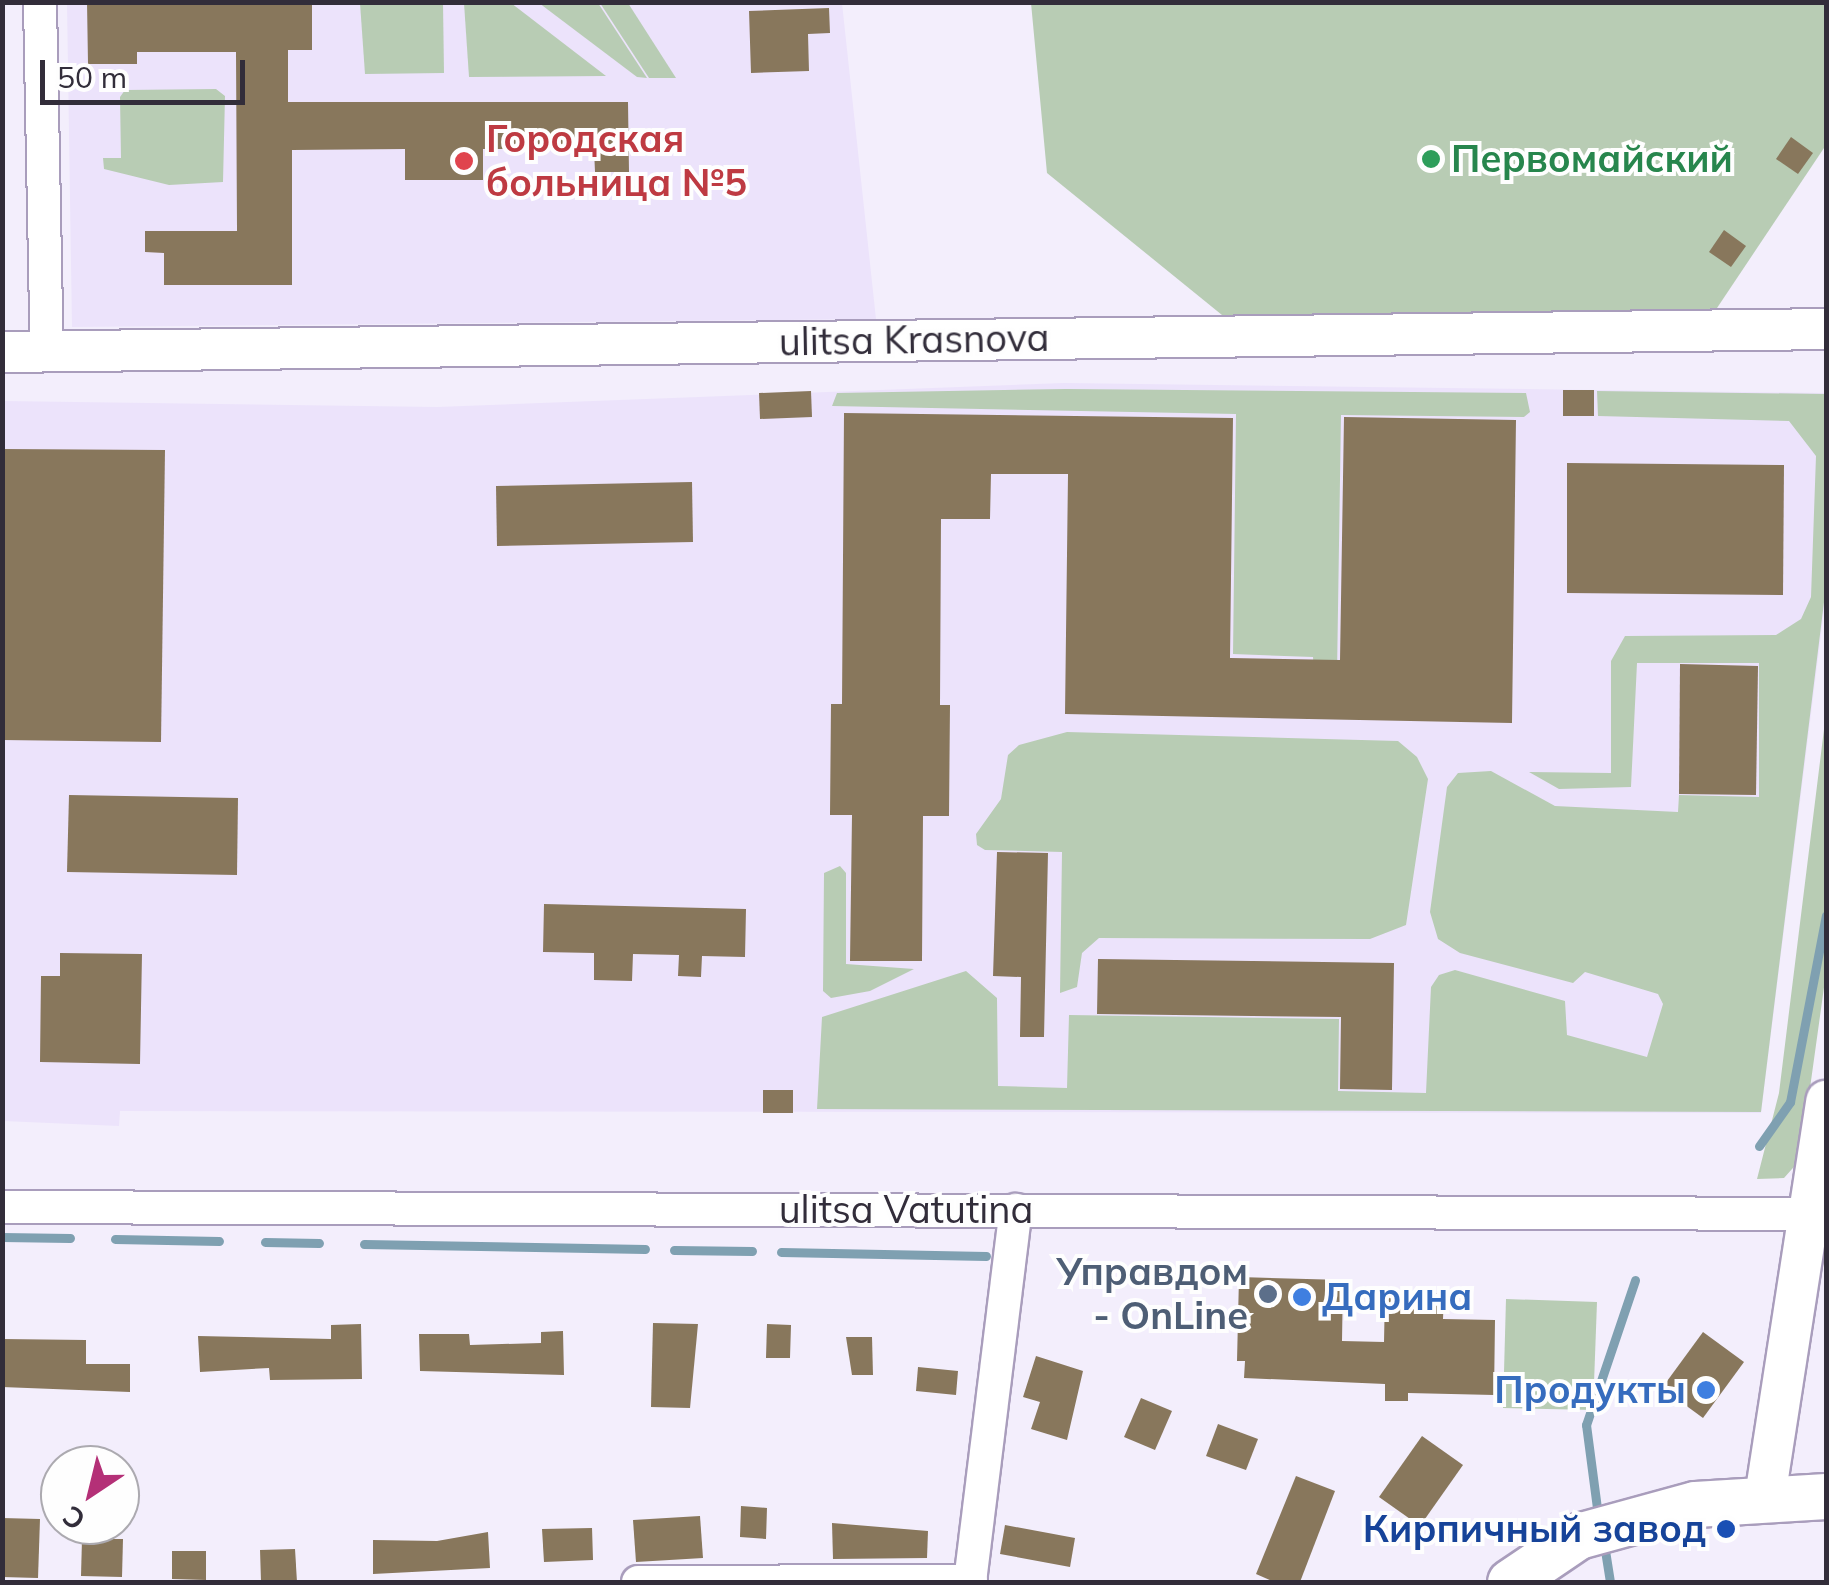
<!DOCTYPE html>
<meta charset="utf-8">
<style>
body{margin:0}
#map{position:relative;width:1829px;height:1585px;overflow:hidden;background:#f3eefc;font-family:Mulish,sans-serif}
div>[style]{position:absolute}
.built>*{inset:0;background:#ece3fb}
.green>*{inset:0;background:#b8ccb4}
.stream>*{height:9px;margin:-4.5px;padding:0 4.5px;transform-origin:4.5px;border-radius:4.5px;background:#7fa0b1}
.building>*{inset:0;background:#88775c}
.roads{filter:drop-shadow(2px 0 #a99dbc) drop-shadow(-2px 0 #a99dbc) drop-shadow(0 2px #a99dbc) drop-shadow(0 -2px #a99dbc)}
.minor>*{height:32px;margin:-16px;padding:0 16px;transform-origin:16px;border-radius:16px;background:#fff}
.tertiary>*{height:40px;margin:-20px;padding:0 20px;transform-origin:20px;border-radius:20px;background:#fff}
.secondary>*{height:45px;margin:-22.5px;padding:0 22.5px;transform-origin:22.5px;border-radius:22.5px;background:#fff}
.dots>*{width:28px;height:28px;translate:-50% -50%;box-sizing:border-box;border:5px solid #fefefe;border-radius:50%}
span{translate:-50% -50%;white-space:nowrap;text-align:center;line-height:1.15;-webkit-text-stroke:8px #fefefe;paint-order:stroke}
.health-label{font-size:38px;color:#be3a42;font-weight:700}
.left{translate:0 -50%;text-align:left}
.leisure-label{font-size:38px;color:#27864d;font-weight:700}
.street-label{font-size:38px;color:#322d3a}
.service-label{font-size:38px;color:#4e5e75;font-weight:700}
.right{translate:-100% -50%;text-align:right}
.shop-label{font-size:38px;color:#366cbe;font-weight:700}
.transit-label{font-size:38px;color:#164399;font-weight:700}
.frame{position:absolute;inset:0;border:5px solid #322d3a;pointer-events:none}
.north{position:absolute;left:40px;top:1445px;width:100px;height:100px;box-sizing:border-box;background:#fefefe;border:2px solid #acaab0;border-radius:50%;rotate:215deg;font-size:28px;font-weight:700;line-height:40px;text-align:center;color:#322d3a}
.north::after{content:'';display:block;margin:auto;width:35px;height:45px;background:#b43077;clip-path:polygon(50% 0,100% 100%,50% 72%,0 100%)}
.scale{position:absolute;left:40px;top:60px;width:205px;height:45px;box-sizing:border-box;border:5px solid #322d3a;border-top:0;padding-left:12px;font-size:30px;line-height:35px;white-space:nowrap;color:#322d3a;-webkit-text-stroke:8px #fefefe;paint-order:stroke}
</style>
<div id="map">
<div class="built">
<i style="clip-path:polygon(67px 3px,842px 3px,876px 319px,72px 327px)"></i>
<i style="clip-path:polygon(1064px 383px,1826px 393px,1826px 595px,1761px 1113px,120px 1111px,119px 1126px,3px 1121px,3px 401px,437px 407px)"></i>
</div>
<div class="green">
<i style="clip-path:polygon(360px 3px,443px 3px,444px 73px,365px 74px)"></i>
<i style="clip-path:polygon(464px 3px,511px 3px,606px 76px,469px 77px)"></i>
<i style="clip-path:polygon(539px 3px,598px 3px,647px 78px,637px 77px)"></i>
<i style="clip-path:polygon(600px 3px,628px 3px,676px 78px,649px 78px)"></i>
<i style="clip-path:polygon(1031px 3px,1826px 3px,1826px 145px,1713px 314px,1222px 315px,1047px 173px)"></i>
<i style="clip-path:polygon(216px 89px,225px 96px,223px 182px,169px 185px,104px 169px,103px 158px,121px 158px,120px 97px,125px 90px)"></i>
<i style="clip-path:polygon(1066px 389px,1526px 393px,1530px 412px,1524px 417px,1341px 415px,1337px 674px,1314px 673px,1313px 657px,1233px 654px,1236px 414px,832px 406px,837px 393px)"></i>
<i style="clip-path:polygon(1597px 391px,1826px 394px,1826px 586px,1761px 1112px,817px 1109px,822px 1017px,966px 971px,997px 998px,998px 1086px,1067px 1088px,1069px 1015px,1339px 1019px,1338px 1091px,1426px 1093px,1431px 987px,1439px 975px,1455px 970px,1565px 1001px,1567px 1035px,1647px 1057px,1663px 1004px,1658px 994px,1585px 972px,1573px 983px,1460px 953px,1438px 939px,1430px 912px,1447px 787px,1458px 773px,1491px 771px,1555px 806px,1678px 812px,1679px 795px,1759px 797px,1759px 663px,1637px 663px,1631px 787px,1559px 789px,1529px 772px,1611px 773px,1611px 661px,1625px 636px,1776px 635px,1801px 619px,1811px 597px,1816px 456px,1789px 421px,1598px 416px)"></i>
<i style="clip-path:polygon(1826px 713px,1826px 973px,1800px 1160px,1784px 1178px,1757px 1179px,1779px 1093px)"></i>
<i style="clip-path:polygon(1067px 732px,1398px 741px,1417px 757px,1428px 779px,1406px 925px,1370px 939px,1099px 938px,1082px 953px,1077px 987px,1060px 993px,1062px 852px,985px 850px,977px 845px,976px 834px,1001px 799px,1008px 755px,1019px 745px)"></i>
<i style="clip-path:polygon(840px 866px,846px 873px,846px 964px,914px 969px,870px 991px,831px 998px,823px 991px,824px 873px)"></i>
<i style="clip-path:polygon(1506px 1299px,1597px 1302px,1593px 1410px,1503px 1408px)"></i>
</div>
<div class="stream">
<i style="left:1759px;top:1146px;width:54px;rotate:-54.8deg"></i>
<i style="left:1790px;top:1102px;width:190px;rotate:-79.1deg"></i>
<i style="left:2px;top:1237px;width:68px;rotate:0.8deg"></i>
<i style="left:115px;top:1239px;width:104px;rotate:1.1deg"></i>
<i style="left:265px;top:1242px;width:54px;rotate:1.1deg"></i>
<i style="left:364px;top:1244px;width:281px;rotate:1deg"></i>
<i style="left:674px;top:1250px;width:78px;rotate:0.7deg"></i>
<i style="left:781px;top:1252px;width:205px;rotate:1.1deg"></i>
<i style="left:1597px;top:1508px;width:84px;rotate:-97.5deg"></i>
<i style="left:1586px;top:1425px;width:153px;rotate:-71.3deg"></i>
<i style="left:1604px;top:1544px;width:38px;rotate:81deg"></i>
</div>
<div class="building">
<i style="clip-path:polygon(87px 2px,312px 2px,312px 50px,288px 50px,288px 102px,628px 102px,629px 172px,595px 172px,594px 149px,483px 149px,483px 180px,405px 180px,405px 149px,292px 150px,292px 285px,164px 285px,164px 253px,145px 252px,145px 231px,237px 231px,236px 52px,137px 52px,137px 64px,88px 64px)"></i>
<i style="clip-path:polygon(829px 8px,830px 33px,808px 34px,809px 71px,751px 73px,749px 11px)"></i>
<i style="clip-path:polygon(1791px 137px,1813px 153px,1798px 174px,1776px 159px)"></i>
<i style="clip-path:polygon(1724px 230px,1746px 246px,1731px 267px,1709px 252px)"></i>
<i style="clip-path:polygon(1563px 390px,1594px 390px,1594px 416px,1563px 416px)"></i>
<i style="clip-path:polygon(811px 391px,812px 417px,760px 419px,759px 393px)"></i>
<i style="clip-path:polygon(844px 413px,1233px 418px,1230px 658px,1340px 660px,1344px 417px,1516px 420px,1512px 723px,1065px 714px,1068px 474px,991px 474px,990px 519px,941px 519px,940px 705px,950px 705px,949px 816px,923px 816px,922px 961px,850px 961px,852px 815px,830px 815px,831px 704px,842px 704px)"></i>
<i style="clip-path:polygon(2px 449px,165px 450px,161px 742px,2px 740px)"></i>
<i style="clip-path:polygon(1567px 463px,1784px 465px,1783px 595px,1567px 593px)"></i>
<i style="clip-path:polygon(692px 482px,693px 542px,497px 546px,496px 486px)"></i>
<i style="clip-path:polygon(1680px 664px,1758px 666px,1756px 795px,1679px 794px)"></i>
<i style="clip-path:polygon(69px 795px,238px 798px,237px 875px,67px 872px)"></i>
<i style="clip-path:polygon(997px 852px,1048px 853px,1044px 1037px,1020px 1037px,1021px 977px,993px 976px)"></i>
<i style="clip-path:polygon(544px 904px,746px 909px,745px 957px,702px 956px,701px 977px,678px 976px,679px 955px,633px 954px,632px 981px,594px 980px,594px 953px,543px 952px)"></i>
<i style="clip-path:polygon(60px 953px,142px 954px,140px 1064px,40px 1062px,41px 976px,60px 976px)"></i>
<i style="clip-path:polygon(1098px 959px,1394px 963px,1392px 1090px,1340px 1089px,1341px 1017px,1097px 1014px)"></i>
<i style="clip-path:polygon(763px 1090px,793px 1090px,793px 1113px,763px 1113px)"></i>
<i style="clip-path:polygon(1239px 1277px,1343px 1280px,1342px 1341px,1384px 1342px,1385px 1292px,1444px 1294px,1443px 1319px,1495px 1320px,1494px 1395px,1408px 1393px,1408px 1401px,1385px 1401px,1385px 1384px,1244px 1378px,1245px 1361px,1237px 1361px)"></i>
<i style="clip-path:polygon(653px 1323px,698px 1324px,690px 1408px,651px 1407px)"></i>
<i style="clip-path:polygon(361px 1324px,362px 1379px,270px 1380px,269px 1368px,200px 1372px,198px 1336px,331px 1339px,331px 1325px)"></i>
<i style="clip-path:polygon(767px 1324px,791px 1325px,790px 1358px,766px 1358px)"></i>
<i style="clip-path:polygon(563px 1331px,564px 1375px,420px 1371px,419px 1334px,469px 1334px,470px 1345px,541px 1343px,541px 1332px)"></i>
<i style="clip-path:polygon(1703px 1332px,1744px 1362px,1703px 1418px,1662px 1388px)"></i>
<i style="clip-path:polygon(846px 1337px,872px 1337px,873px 1375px,852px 1375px)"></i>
<i style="clip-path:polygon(2px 1339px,86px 1340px,86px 1364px,130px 1364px,130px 1392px,2px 1387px)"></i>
<i style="clip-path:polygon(1036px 1356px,1083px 1371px,1067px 1440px,1031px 1429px,1040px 1402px,1023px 1397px)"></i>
<i style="clip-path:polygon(918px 1367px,958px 1371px,956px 1395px,916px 1391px)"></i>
<i style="clip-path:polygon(1141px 1398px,1172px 1411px,1155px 1450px,1124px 1437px)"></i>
<i style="clip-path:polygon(1218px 1424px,1258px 1439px,1246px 1470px,1206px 1456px)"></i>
<i style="clip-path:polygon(1422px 1436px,1463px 1465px,1420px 1526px,1379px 1497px)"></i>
<i style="clip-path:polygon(1296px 1476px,1335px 1491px,1300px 1582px,1274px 1582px,1256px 1574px)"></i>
<i style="clip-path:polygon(741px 1506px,767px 1508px,766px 1539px,740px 1537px)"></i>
<i style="clip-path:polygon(700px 1516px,703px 1558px,636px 1562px,633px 1520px)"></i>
<i style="clip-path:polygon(2px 1518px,40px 1519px,38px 1578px,2px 1577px)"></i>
<i style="clip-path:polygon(832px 1523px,928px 1531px,927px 1558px,833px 1559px)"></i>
<i style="clip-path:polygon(1005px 1525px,1075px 1538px,1070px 1567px,1000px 1554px)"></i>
<i style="clip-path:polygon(592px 1528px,593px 1560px,544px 1562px,542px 1529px)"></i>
<i style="clip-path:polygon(488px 1532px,490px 1568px,373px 1574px,373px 1540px,437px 1541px)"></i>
<i style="clip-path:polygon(82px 1539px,123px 1539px,122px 1577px,81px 1576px)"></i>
<i style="clip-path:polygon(295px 1549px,297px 1582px,261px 1582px,260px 1550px)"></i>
<i style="clip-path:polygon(172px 1551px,206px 1551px,206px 1580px,172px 1579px)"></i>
</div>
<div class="roads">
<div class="minor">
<i style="left:40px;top:2px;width:350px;rotate:88.9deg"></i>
<i style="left:2px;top:1207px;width:1807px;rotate:0.22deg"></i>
<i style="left:638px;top:1582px;width:333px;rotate:-0.2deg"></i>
<i style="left:970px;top:1582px;width:375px;rotate:-83deg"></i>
</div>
<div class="tertiary">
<i style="left:2px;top:352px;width:1824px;rotate:-0.72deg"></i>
<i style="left:1765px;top:1497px;width:401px;rotate:-81.2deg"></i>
</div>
<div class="secondary">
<i style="left:1510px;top:1582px;width:82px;rotate:-34.1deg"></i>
<i style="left:1578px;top:1536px;width:121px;rotate:-15.3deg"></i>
<i style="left:1695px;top:1504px;width:131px;rotate:-3.5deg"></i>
</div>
</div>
<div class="dots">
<i style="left:1431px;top:159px;background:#2e9e5b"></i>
<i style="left:464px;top:161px;background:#e0444e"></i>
<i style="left:1268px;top:1294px;background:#5c6f8a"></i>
<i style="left:1302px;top:1297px;background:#3f7fe0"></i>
<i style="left:1706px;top:1390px;background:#3f7fe0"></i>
<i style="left:1726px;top:1529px;background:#1a4fb4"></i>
</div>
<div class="health-label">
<span class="left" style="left:486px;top:161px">Городская<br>больница №5</span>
</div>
<div class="leisure-label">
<span class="left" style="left:1451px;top:159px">Первомайский</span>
</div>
<div class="street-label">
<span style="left:914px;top:340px;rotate:-1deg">ulitsa Krasnova</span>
<span style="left:906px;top:1210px">ulitsa Vatutina</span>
</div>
<div class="service-label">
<span class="right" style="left:1248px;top:1294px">Управдом<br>- OnLine</span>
</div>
<div class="shop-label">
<span class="left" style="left:1322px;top:1297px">Дарина</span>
<span class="right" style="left:1686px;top:1390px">Продукты</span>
</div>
<div class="transit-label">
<span class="right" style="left:1706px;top:1529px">Кирпичный завод</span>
</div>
<div class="frame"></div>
<div class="north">С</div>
<div class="scale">50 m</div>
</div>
